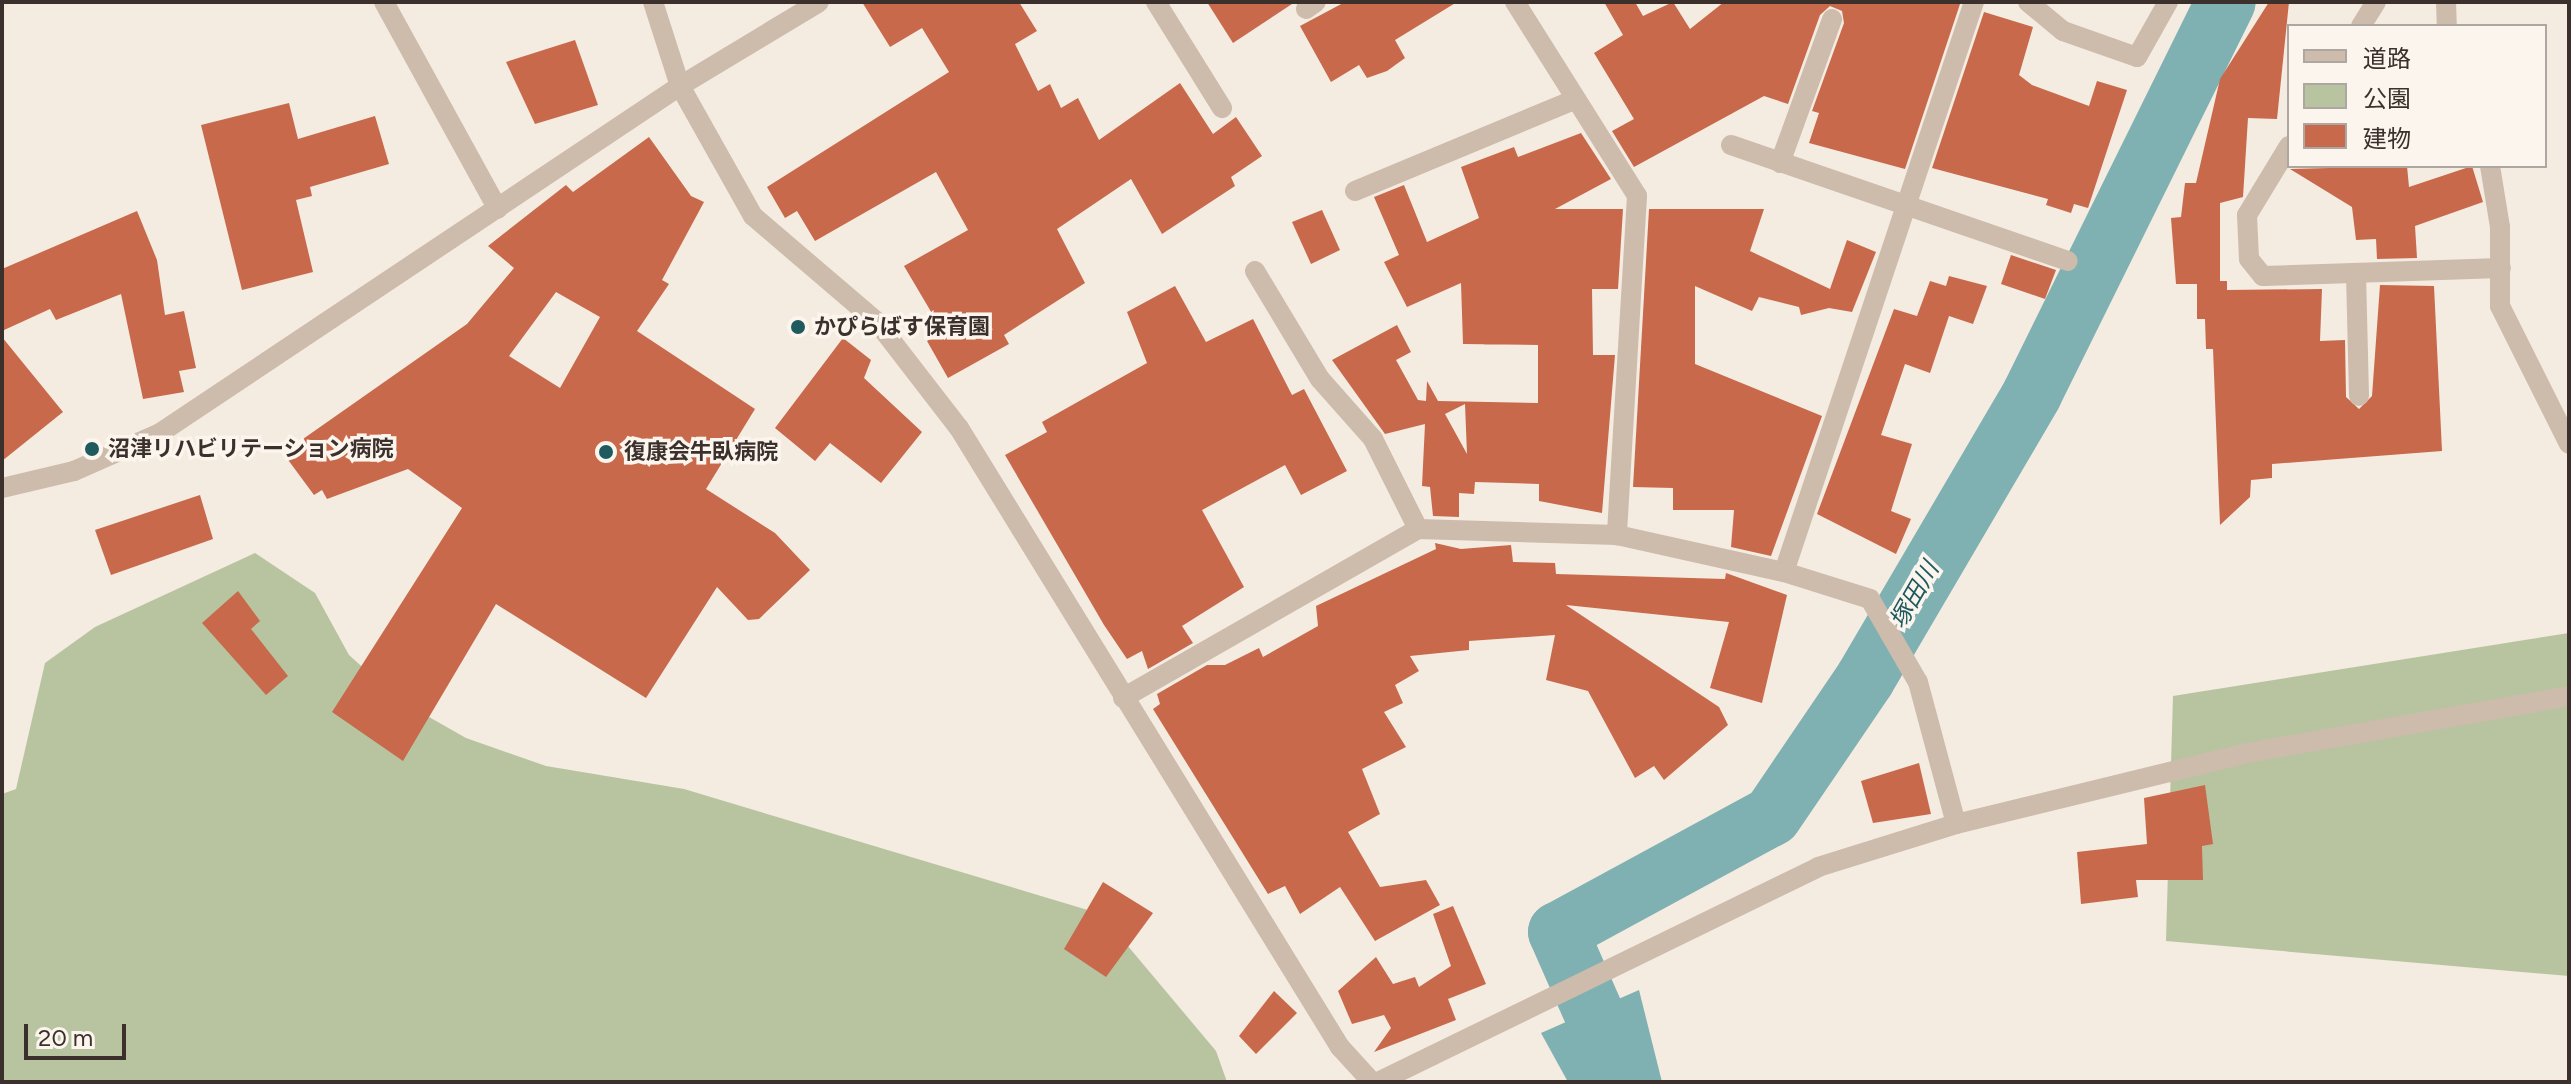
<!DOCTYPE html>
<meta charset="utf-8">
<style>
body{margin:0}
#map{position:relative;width:2571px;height:1084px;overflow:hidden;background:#f4ebe1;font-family:Figtree,"Noto Sans JP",sans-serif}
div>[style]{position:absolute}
.green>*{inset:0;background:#b8c4a0}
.water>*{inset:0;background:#7fb0b2}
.river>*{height:60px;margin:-30px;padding:0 30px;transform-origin:30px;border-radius:30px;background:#7fb0b2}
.building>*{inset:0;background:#c8694b}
.minor>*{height:20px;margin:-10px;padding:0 10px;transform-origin:10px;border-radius:10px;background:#cdbbac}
.tertiary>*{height:20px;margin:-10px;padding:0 10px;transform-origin:10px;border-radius:10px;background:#cdbbac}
.dots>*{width:22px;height:22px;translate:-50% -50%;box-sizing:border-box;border:4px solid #fbf5ee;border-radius:50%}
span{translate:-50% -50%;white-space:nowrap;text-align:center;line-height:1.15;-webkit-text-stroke:7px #fbf5ee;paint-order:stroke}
.poi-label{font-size:22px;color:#3b302b;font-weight:700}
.left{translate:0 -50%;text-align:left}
.water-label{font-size:24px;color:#1f5a5e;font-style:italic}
.frame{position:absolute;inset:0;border:4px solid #3b302b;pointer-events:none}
.legend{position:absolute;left:2287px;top:24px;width:260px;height:144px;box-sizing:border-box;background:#fbf5ee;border:2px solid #aea6a0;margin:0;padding:10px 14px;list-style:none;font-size:24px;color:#3b302b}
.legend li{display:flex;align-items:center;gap:16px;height:40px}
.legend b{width:40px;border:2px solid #aea6a0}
.scale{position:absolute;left:24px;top:1024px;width:102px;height:36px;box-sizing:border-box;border:4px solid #3b302b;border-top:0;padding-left:10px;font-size:24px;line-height:28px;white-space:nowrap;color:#3b302b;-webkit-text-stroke:6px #fbf5ee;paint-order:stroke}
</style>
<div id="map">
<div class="green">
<i style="clip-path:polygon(255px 553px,315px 593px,349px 655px,399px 700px,466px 738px,546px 766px,684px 789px,1101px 914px,1216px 1051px,1227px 1082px,2px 1082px,2px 794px,16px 789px,45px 663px,95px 627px)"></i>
<i style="clip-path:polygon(2569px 633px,2569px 976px,2166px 941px,2173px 696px)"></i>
</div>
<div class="water">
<i style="clip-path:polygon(1639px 990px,1662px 1082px,1568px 1082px,1541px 1033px)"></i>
</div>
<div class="river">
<i style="left:1624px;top:1082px;width:164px;rotate:-113.7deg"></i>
<i style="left:1558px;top:932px;width:243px;rotate:-28.5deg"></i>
<i style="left:1772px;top:816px;width:166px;rotate:-55.8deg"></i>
<i style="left:1865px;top:679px;width:330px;rotate:-59.6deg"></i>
<i style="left:2032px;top:394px;width:437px;rotate:-63.7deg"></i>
</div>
<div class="building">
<i style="clip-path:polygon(862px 2px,1019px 2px,1037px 31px,1015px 44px,1038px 91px,1050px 84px,1061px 108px,1078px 98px,1099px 140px,1180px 83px,1213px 134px,1236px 117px,1262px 156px,1231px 177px,1235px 186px,1162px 234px,1131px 179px,1057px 229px,1085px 283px,1004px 335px,1009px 344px,948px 378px,927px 341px,943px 332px,904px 266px,968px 230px,936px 172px,815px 241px,797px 211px,785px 218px,767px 187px,949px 72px,922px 28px,890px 47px)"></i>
<i style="clip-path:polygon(1207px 2px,1295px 2px,1233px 43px)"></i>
<i style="clip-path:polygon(1345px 2px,1457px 2px,1395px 40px,1405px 58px,1387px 71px,1367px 78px,1359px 65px,1331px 82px,1300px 26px)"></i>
<i style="clip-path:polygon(1604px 2px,1635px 2px,1643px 16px,1673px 2px,1690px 29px,1724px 2px,1960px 4px,1905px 169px,1809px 143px,1819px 113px,1812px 111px,1844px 23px,1842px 11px,1830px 6px,1820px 15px,1788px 104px,1764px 96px,1634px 167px,1612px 131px,1634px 119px,1594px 53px,1623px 35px)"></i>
<i style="clip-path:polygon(2269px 2px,2289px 2px,2277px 119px,2248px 118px,2243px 197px,2220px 203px,2220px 281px,2227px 281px,2227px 290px,2322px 289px,2320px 341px,2345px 340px,2346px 397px,2359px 409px,2372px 396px,2380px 285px,2434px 286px,2442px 451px,2272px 464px,2272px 478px,2251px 480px,2250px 497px,2220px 525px,2213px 349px,2206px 349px,2205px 319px,2197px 319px,2197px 284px,2176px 284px,2171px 218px,2181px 217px,2185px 183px,2196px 183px,2220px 79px)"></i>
<i style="clip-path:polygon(1984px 12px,2033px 27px,2019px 75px,2032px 85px,2089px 106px,2097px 81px,2127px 90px,2088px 208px,2074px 204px,2071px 213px,2046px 205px,2048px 199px,1932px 168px)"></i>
<i style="clip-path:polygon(575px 40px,598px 105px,535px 124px,506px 62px)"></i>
<i style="clip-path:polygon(289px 103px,298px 139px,375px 116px,389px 164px,310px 187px,312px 196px,296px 200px,313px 272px,242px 290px,201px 125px)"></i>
<i style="clip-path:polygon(evenodd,1581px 133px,1611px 179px,1555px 209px,1623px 209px,1618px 289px,1592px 289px,1593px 355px,1615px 355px,1602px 513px,1539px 501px,1539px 484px,1475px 482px,1474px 494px,1459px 493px,1459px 517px,1433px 516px,1430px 487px,1422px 486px,1425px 424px,1385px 434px,1332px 360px,1397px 325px,1411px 352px,1396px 360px,1418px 400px,1426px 401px,1427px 381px,1438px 401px,1538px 403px,1538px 345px,1463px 344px,1461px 283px,1407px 307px,1384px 262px,1399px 255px,1374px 197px,1404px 185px,1427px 242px,1479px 218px,1461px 167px,1514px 147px,1518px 157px,1581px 133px,1465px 404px,1467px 454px,1445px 414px,1465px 404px)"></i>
<i style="clip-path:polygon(evenodd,649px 137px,691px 196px,704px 202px,662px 280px,669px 284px,637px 331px,755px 409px,706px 489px,775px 533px,810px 570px,759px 619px,748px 620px,717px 587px,646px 698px,496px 604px,403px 761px,332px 712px,462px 508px,408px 469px,327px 499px,322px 490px,314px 495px,283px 453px,467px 324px,514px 268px,488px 246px,566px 185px,573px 192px,649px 137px,556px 292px,600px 317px,560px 388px,509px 356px,556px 292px)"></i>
<i style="clip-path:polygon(2407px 166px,2409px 187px,2472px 166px,2483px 202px,2415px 226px,2417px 258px,2377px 259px,2376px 239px,2356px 240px,2352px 207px,2290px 169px)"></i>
<i style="clip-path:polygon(1649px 209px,1764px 209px,1750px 251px,1830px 289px,1847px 240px,1876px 252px,1852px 312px,1829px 308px,1801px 315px,1799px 307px,1759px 297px,1752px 311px,1695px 286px,1695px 364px,1822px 416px,1771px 556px,1731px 547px,1734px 510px,1673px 510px,1673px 488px,1633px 487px)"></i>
<i style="clip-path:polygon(1322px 210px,1340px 250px,1311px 264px,1292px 222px)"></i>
<i style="clip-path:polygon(137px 211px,157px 260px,165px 315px,184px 311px,196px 368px,179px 371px,184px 392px,143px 399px,121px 294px,56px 320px,50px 309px,2px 331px,2px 269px)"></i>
<i style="clip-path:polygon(2011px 255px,2056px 270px,2045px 299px,2001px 284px)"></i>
<i style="clip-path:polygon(1949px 276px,1987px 286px,1973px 324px,1949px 316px,1930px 373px,1905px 364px,1881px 435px,1912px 444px,1891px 511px,1911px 519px,1896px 554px,1817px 514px,1894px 309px,1917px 316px,1930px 281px,1946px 286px)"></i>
<i style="clip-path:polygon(1175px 286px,1206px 342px,1253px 319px,1292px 395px,1304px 389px,1347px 471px,1301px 495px,1285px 465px,1202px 510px,1244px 587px,1182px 626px,1193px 643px,1148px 669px,1142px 651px,1127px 659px,1104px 625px,1005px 455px,1047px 432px,1042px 422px,1147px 363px,1127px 312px)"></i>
<i style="clip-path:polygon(2px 337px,63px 412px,2px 461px)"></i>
<i style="clip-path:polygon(843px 338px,871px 360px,864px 378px,922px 432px,881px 483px,830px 443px,815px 461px,775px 428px)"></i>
<i style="clip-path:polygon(200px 495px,213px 539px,111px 575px,95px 530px)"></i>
<i style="clip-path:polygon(1435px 543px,1461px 549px,1511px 545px,1513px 562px,1555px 563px,1556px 574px,1725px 579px,1726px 573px,1787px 595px,1762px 703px,1710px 688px,1729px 622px,1566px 605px,1719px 707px,1728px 725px,1664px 780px,1654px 766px,1635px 778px,1588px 691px,1546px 680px,1555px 635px,1469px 641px,1469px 650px,1410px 656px,1419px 671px,1395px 685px,1403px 703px,1384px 712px,1406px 747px,1362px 769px,1380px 814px,1348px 832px,1380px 887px,1426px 880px,1440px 905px,1375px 941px,1340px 887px,1300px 914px,1285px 886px,1268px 894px,1153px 709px,1160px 704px,1157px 694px,1207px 665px,1225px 665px,1259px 648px,1263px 657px,1318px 626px,1316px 606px,1436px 549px)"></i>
<i style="clip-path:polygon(238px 591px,260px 621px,251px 629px,288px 676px,266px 695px,202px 623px)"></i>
<i style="clip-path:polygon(1919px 763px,1931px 814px,1873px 823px,1861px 781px)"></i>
<i style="clip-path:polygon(2205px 785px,2213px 844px,2202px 846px,2203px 880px,2136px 880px,2138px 897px,2081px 904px,2077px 852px,2147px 844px,2144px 798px)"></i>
<i style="clip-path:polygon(1103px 882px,1153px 913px,1106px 977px,1064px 949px)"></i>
<i style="clip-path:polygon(1453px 906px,1486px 984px,1448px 999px,1456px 1020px,1374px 1052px,1391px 1028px,1384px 1015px,1352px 1024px,1338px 991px,1376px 957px,1393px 984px,1415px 977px,1419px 987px,1451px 966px,1433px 914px)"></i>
<i style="clip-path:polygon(1274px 991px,1297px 1013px,1256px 1054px,1239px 1036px)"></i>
</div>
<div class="minor">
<i style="left:384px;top:2px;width:236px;rotate:61.2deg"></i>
<i style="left:1156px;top:2px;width:125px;rotate:58.1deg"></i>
<i style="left:1515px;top:2px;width:229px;rotate:57.8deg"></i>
<i style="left:1637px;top:196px;width:340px;rotate:93.4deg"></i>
<i style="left:2028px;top:2px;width:45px;rotate:39.6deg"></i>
<i style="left:2063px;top:31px;width:78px;rotate:19.4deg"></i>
<i style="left:2137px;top:57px;width:63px;rotate:-60.6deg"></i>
<i style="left:2446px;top:2px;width:24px;rotate:88deg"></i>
<i style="left:1306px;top:9px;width:12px;rotate:-35deg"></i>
<i style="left:2361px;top:26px;width:28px;rotate:-58deg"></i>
<i style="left:1731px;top:145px;width:356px;rotate:19deg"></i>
<i style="left:2289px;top:146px;width:81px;rotate:121.3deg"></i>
<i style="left:2247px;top:215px;width:44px;rotate:87.4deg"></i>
<i style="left:2249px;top:259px;width:22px;rotate:51deg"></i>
<i style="left:2263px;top:276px;width:238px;rotate:-1.9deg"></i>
<i style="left:1780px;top:163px;width:153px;rotate:-70.1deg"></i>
<i style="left:2490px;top:166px;width:62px;rotate:80.7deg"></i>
<i style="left:2500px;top:227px;width:79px;rotate:90deg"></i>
<i style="left:2500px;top:306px;width:154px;rotate:63.4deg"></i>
<i style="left:1355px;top:191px;width:239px;rotate:-22.6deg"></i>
<i style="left:1255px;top:271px;width:126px;rotate:59deg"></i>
<i style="left:1320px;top:379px;width:80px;rotate:48.5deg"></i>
<i style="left:1373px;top:439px;width:101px;rotate:63.4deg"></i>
<i style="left:2356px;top:273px;width:123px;rotate:88.6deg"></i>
<i style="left:2px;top:488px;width:74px;rotate:-13.3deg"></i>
<i style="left:74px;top:471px;width:94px;rotate:-23.8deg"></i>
<i style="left:160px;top:433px;width:625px;rotate:-33.72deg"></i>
<i style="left:680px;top:86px;width:149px;rotate:60.7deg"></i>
<i style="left:753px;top:216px;width:163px;rotate:40.5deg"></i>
<i style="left:877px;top:322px;width:134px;rotate:52.3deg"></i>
<i style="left:959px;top:428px;width:727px;rotate:58.39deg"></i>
<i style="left:1340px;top:1047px;width:47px;rotate:47.6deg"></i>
<i style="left:1784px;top:572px;width:601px;rotate:-71.57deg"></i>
<i style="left:1123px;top:698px;width:340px;rotate:-29.8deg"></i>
<i style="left:1418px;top:529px;width:199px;rotate:1.7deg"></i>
<i style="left:1617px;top:535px;width:171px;rotate:12.5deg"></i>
<i style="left:1784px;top:572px;width:90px;rotate:17.4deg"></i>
<i style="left:1870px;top:599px;width:96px;rotate:60deg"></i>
<i style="left:1918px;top:682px;width:147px;rotate:75deg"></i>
<i style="left:1378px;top:1082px;width:490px;rotate:-26deg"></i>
<i style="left:1818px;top:867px;width:145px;rotate:-17.3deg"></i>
<i style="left:1956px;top:824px;width:300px;rotate:-13.7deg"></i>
<i style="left:2247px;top:753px;width:327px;rotate:-10deg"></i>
</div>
<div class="tertiary">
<i style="left:653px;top:2px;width:88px;rotate:72.2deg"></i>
<i style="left:680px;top:86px;width:162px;rotate:-31.1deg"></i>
</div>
<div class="dots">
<i style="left:798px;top:327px;background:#1f5a5e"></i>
<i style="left:92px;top:449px;background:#1f5a5e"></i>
<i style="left:606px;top:452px;background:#1f5a5e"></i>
</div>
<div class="poi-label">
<span class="left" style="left:814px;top:327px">かぴらばす保育園</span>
<span class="left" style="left:108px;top:449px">沼津リハビリテーション病院</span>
<span class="left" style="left:624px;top:452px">復康会牛臥病院</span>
</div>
<div class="water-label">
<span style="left:1914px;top:595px;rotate:-60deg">塚田川</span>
</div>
<div class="frame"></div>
<ul class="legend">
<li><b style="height:10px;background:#cdbbac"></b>道路</li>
<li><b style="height:22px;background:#b8c4a0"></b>公園</li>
<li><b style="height:22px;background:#c8694b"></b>建物</li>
</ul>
<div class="scale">20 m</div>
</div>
